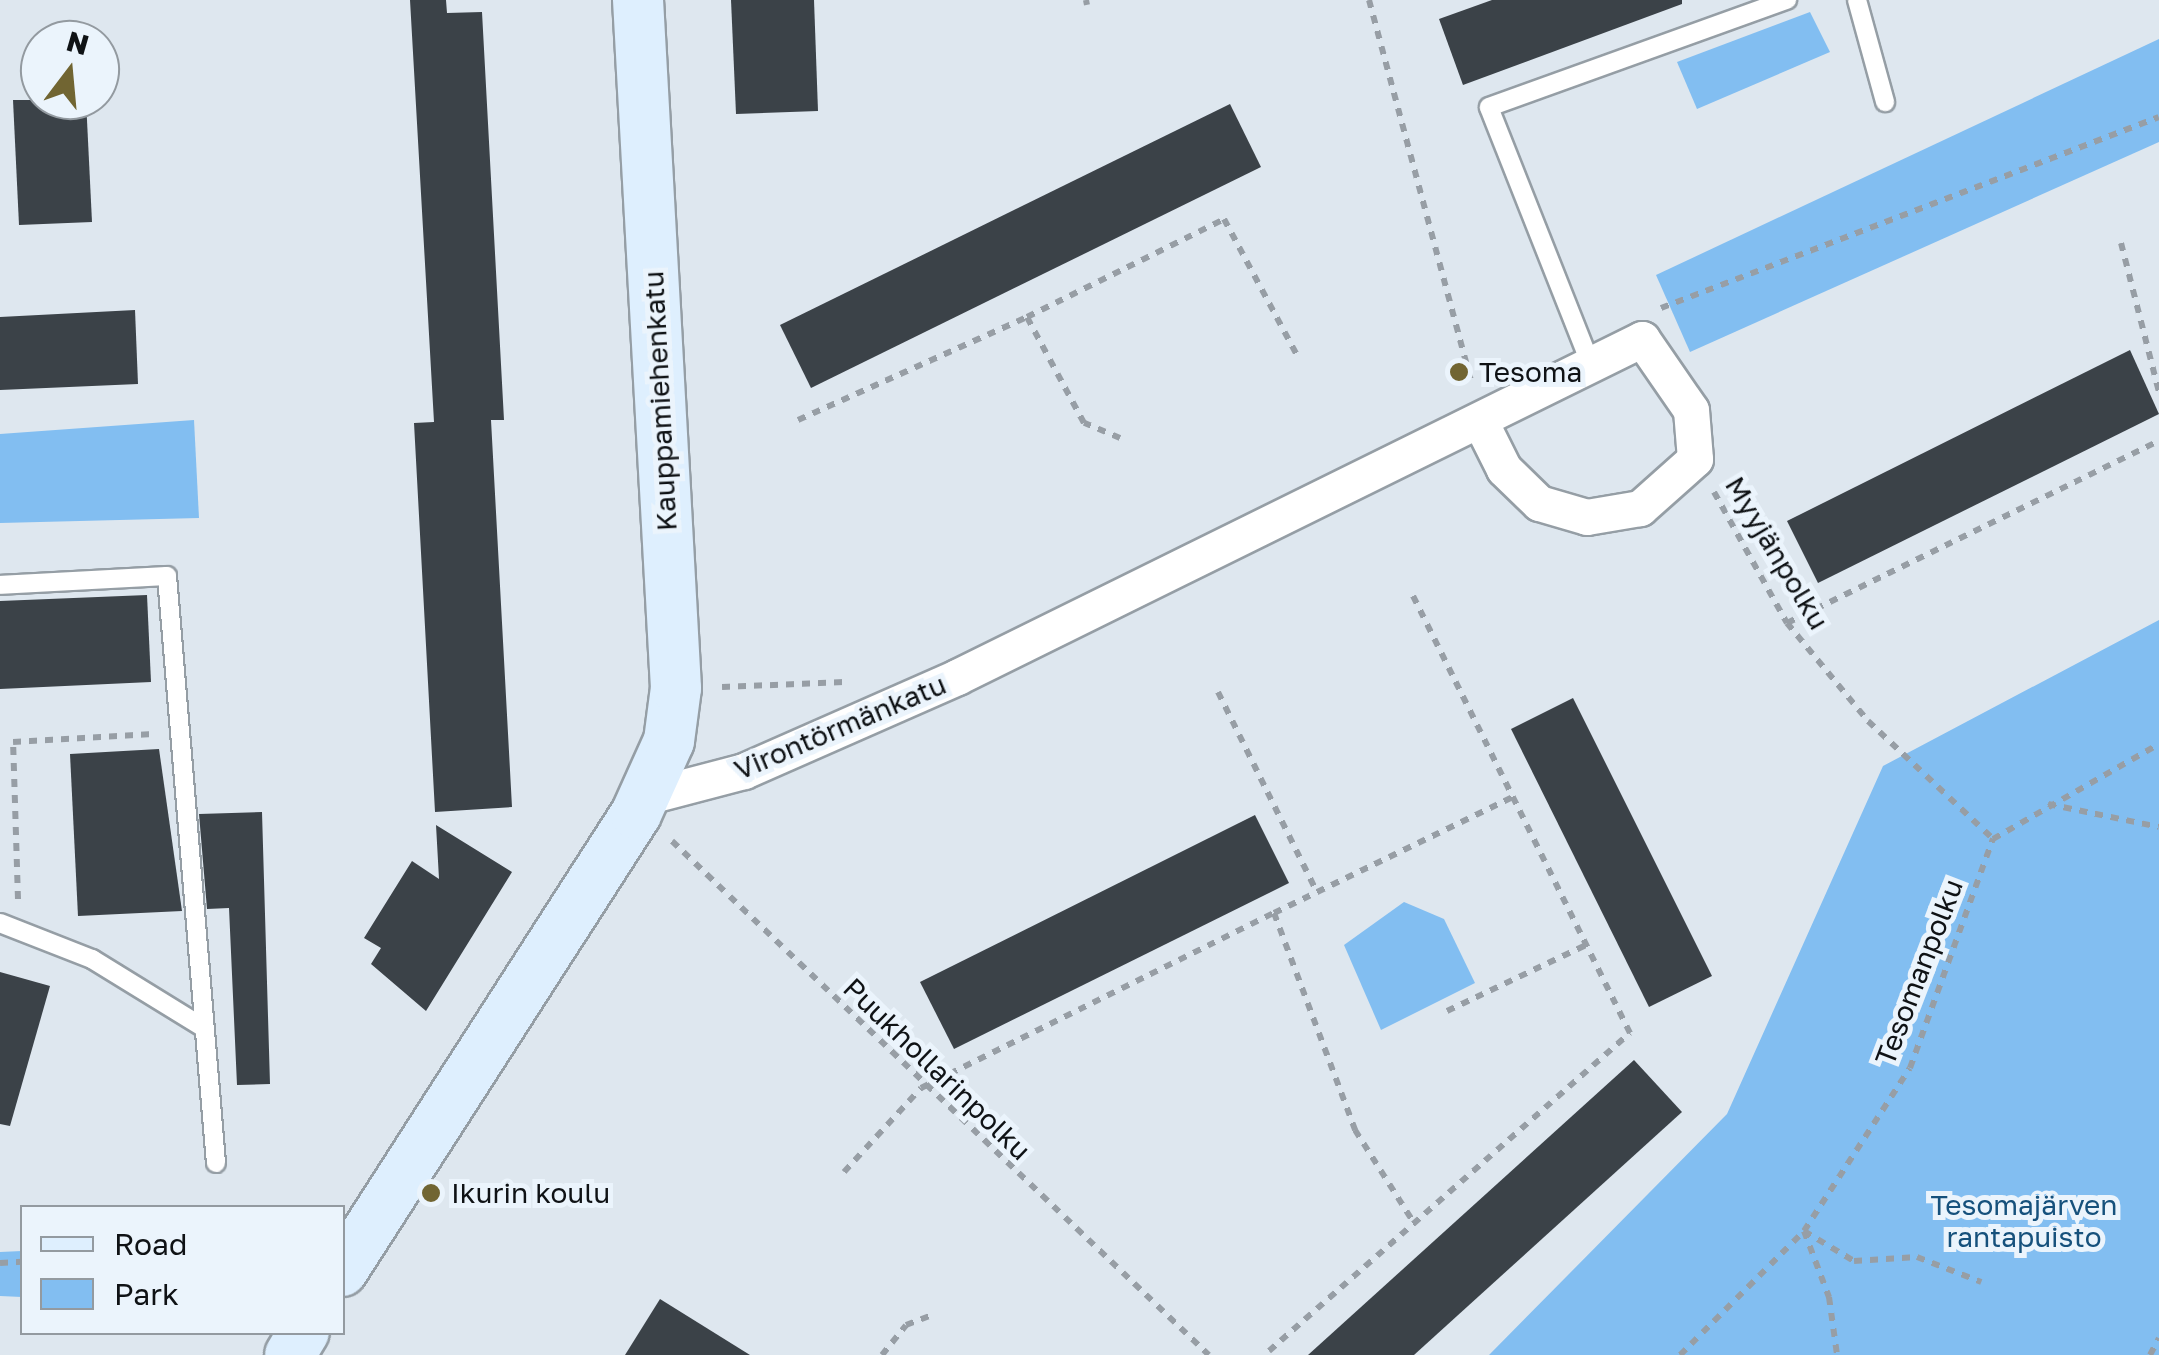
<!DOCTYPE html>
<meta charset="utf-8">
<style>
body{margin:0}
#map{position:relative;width:2159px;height:1355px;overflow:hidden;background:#dee7ef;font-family:"Golos Text",sans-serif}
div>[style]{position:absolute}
.green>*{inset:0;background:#82bef1}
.building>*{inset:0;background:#3b4248}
.path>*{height:6px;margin-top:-3px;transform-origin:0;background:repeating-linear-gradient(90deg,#979ea5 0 8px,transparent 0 16px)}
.roads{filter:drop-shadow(2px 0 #959ea5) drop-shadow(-2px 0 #959ea5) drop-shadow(0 2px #959ea5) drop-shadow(0 -2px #959ea5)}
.lane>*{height:18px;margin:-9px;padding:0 9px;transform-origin:9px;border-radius:9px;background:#fff}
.street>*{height:35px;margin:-17.5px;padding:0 17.5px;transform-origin:17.5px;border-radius:17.5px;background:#fff}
.secondary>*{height:50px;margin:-25px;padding:0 25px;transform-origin:25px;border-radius:25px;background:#deeffe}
.dots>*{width:28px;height:28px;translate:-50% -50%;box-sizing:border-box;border:5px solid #ebf4fc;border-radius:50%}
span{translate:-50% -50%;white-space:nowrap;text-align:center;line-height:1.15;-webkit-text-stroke:10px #ebf4fc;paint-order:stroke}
.poi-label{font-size:28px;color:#0f1215}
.left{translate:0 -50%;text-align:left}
.street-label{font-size:28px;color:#0f1215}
.park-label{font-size:28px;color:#16517c}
.legend{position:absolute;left:20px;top:1205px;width:325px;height:130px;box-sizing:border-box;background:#ebf4fc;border:2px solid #939aa0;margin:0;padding:12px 18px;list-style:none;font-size:30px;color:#0f1215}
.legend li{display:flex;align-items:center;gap:20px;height:50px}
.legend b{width:50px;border:2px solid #939aa0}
.north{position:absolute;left:20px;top:20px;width:100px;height:100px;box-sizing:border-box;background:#ebf4fc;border:2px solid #939aa0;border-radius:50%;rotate:16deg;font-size:28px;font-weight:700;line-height:40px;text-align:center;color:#0f1215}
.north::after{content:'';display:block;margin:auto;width:35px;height:45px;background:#716532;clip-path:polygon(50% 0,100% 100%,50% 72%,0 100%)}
</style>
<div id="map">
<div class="green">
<i style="clip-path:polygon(1810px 12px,1830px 52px,1697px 109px,1677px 62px)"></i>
<i style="clip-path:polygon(2159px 39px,2159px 142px,1690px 352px,1656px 275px)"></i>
<i style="clip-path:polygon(194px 420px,199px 518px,0 523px,0 434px)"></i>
<i style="clip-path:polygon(2159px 620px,2159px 1355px,1489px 1355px,1727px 1114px,1883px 766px)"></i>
<i style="clip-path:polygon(1404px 902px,1444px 919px,1475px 983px,1381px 1030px,1344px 945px)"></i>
<i style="clip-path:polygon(22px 1251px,22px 1297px,0 1296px,0 1252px)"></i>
</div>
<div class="building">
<i style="clip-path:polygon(410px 0,446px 0,447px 13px,482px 12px,504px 420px,491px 420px,512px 807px,435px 812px,414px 423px,434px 422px)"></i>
<i style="clip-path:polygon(731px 0,814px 0,818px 111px,736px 114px)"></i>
<i style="clip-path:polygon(1492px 0,1682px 0,1682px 4px,1463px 85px,1439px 19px)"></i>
<i style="clip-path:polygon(13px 100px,86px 100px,92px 222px,19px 225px)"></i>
<i style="clip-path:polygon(1230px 104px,1261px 167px,811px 388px,780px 325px)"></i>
<i style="clip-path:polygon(135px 310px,138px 384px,0 390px,0 317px)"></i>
<i style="clip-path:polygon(2130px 350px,2159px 414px,1818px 583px,1787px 521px)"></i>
<i style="clip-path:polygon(147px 595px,151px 682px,0 689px,0 601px)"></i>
<i style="clip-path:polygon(1573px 698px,1712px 976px,1649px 1007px,1511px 729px)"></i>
<i style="clip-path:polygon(159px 749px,182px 911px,78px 916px,70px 754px)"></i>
<i style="clip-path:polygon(262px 812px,270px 1084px,237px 1085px,229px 908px,207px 909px,199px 814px)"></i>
<i style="clip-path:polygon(1255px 815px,1289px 883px,954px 1049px,920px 982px)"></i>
<i style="clip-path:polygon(436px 825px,512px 872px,426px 1011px,371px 964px,381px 948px,364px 938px,412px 861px,439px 879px)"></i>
<i style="clip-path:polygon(0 972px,50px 986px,10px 1126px,0 1124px)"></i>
<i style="clip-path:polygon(1634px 1060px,1682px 1112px,1414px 1355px,1308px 1355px)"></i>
<i style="clip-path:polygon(660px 1299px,750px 1355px,625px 1355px)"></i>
</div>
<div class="path">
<i style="left:1086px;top:0;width:5px;rotate:79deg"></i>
<i style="left:1369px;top:0;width:393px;rotate:75deg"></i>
<i style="left:2121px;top:243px;width:154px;rotate:75.7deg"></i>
<i style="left:1661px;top:308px;width:533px;rotate:-20.98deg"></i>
<i style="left:798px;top:420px;width:251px;rotate:-24.2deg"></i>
<i style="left:1120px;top:438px;width:39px;rotate:-157deg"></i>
<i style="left:1084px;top:423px;width:120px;rotate:-118.3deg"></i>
<i style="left:1027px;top:317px;width:220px;rotate:-26.4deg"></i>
<i style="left:1224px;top:219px;width:157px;rotate:61.8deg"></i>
<i style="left:1714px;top:492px;width:150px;rotate:60.9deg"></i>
<i style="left:1787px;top:623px;width:127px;rotate:50.4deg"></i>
<i style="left:1868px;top:721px;width:172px;rotate:43.3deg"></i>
<i style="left:1787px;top:623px;width:414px;rotate:-26.1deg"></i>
<i style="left:722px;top:687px;width:122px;rotate:-2.3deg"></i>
<i style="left:1218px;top:692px;width:223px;rotate:63.7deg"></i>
<i style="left:2048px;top:804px;width:113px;rotate:11.7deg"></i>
<i style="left:672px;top:841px;width:743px;rotate:43.75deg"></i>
<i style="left:18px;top:899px;width:157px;rotate:-91.8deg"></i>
<i style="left:13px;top:742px;width:140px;rotate:-3.3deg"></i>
<i style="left:1274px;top:913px;width:266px;rotate:-25.9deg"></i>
<i style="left:1447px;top:1011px;width:154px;rotate:-25.4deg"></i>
<i style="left:844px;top:1172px;width:114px;rotate:-47.5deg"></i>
<i style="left:921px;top:1088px;width:394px;rotate:-26.4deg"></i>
<i style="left:1274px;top:913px;width:232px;rotate:69.5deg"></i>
<i style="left:1355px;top:1130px;width:110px;rotate:57.6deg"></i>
<i style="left:1804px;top:1231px;width:58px;rotate:31deg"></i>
<i style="left:1854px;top:1261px;width:63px;rotate:-3.6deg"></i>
<i style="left:1917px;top:1257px;width:69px;rotate:21.3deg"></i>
<i style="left:1804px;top:1231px;width:71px;rotate:69.3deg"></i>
<i style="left:1829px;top:1297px;width:59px;rotate:82.1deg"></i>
<i style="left:0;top:1263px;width:22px;rotate:-3deg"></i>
<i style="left:1269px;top:1351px;width:481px;rotate:-41.4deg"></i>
<i style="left:1630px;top:1033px;width:488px;rotate:-116.4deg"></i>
<i style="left:882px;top:1355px;width:38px;rotate:-51deg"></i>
<i style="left:906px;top:1325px;width:30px;rotate:-21deg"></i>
<i style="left:1680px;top:1355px;width:175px;rotate:-45deg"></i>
<i style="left:1804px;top:1231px;width:194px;rotate:-57deg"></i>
<i style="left:1910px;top:1068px;width:244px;rotate:-70.1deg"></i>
<i style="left:1993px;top:839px;width:191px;rotate:-29.8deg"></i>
<i style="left:2150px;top:1355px;width:19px;rotate:-62deg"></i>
</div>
<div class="roads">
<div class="lane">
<i style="left:1857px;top:0;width:106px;rotate:74.6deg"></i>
<i style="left:1591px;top:365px;width:277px;rotate:-111.6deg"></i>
<i style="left:1489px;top:107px;width:317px;rotate:-19.8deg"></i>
<i style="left:0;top:585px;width:167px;rotate:-3.1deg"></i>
<i style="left:167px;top:576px;width:589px;rotate:85.23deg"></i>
<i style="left:0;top:923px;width:99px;rotate:21.4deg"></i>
<i style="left:92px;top:959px;width:128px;rotate:31.6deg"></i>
</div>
<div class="street">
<i style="left:645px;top:797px;width:102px;rotate:-14.7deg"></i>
<i style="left:744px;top:771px;width:233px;rotate:-23.8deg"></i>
<i style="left:957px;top:677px;width:764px;rotate:-26.26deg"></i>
<i style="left:1642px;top:339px;width:86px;rotate:55.4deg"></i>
<i style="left:1691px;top:410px;width:49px;rotate:85.3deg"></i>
<i style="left:1695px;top:459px;width:74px;rotate:138.3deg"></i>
<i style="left:1640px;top:508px;width:54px;rotate:170.4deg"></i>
<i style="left:1587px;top:517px;width:50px;rotate:-163.7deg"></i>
<i style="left:1539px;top:503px;width:49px;rotate:-135.8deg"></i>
<i style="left:1504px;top:469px;width:51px;rotate:-116.6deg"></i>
</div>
<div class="secondary">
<i style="left:342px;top:1271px;width:543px;rotate:-57.25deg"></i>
<i style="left:636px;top:814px;width:80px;rotate:-65.7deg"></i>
<i style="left:669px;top:741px;width:53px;rotate:-82.5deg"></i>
<i style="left:676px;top:688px;width:689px;rotate:-93.16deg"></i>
<i style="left:290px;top:1355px;width:27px;rotate:-59deg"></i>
</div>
</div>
<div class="dots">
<i style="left:1459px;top:372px;background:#716532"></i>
<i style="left:431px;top:1193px;background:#716532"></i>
</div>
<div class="poi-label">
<span class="left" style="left:1479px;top:372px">Tesoma</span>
<span class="left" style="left:451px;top:1193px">Ikurin koulu</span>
</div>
<div class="street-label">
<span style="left:660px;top:401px;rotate:-93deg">Kauppamiehenkatu</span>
<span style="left:1777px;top:553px;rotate:59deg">Myyjänpolku</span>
<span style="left:840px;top:727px;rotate:-23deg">Virontörmänkatu</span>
<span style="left:1919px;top:972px;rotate:-69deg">Tesomanpolku</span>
<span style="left:937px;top:1069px;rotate:44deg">Puukhollarinpolku</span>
</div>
<div class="park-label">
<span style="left:2024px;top:1221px">Tesomajärven<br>rantapuisto</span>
</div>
<ul class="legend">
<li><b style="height:12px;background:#deeffe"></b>Road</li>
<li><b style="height:28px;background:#82bef1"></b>Park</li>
</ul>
<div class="north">N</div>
</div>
